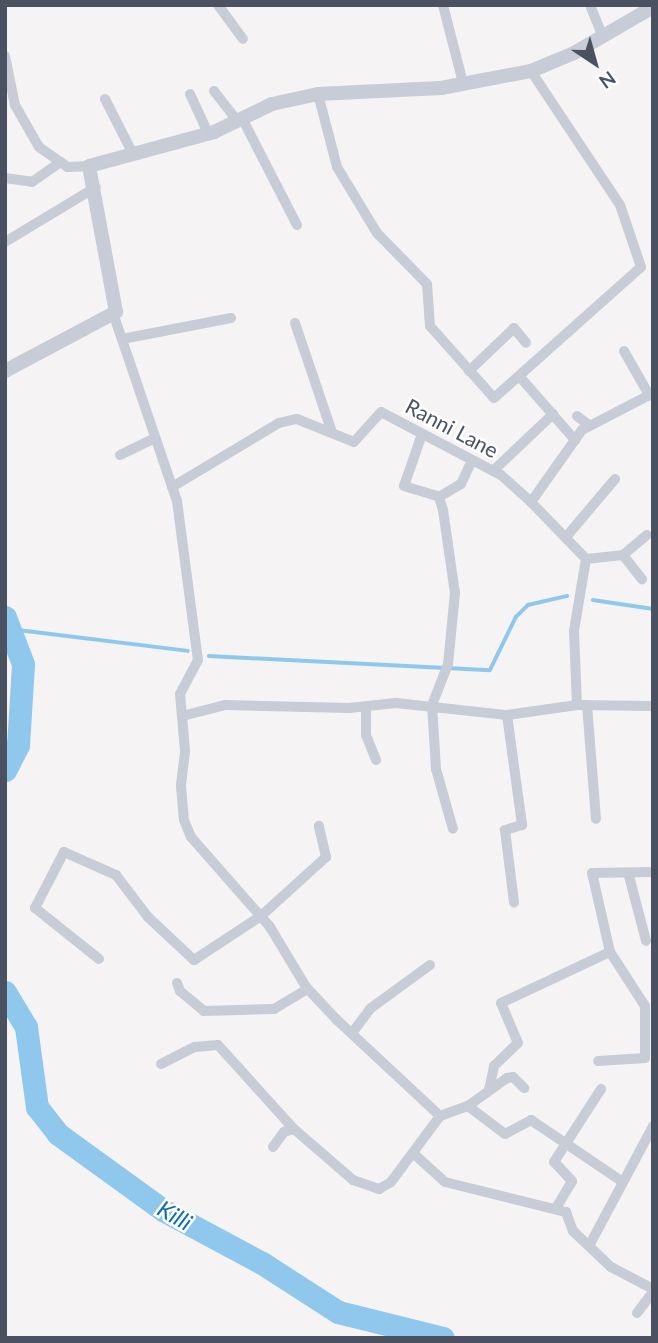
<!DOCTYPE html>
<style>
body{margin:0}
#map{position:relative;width:658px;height:1343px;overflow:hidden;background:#f5f3f3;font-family:Lato,sans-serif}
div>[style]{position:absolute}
.stream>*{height:3.5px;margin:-1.75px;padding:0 1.75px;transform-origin:1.75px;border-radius:1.75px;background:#90c8ed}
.river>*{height:23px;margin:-11.5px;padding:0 11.5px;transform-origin:11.5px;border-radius:11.5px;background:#90c8ed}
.minor>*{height:10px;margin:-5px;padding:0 5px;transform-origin:5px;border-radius:5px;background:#c7ccd7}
.tertiary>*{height:14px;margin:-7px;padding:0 7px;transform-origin:7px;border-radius:7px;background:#c7ccd7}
span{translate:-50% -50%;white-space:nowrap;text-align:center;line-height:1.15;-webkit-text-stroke:5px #fff;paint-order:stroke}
.street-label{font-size:21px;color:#4a5161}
.water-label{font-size:23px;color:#0c6eb1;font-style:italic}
.frame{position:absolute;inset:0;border:7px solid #4a5161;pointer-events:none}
.north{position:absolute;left:560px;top:28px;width:70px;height:70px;-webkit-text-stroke:5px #fff;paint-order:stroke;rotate:144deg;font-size:19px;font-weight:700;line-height:28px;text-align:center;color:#4a5161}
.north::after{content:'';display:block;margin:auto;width:24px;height:32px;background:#4a5161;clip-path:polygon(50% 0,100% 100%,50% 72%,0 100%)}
</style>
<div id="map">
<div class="stream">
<i style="left:593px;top:600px;width:61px;rotate:8.5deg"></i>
<i style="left:10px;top:629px;width:179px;rotate:7deg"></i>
<i style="left:209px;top:656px;width:281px;rotate:2.9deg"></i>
<i style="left:490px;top:670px;width:59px;rotate:-63.9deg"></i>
<i style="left:516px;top:617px;width:17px;rotate:-45deg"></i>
<i style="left:528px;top:605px;width:40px;rotate:-13deg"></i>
</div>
<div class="river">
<i style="left:5px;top:617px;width:50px;rotate:69deg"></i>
<i style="left:23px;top:664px;width:81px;rotate:93.5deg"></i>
<i style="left:18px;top:745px;width:28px;rotate:117deg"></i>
<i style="left:5px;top:992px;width:41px;rotate:59deg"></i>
<i style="left:26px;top:1027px;width:81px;rotate:82.2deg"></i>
<i style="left:37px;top:1107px;width:34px;rotate:52deg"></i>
<i style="left:58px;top:1134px;width:130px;rotate:35.9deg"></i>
<i style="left:163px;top:1210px;width:112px;rotate:28.2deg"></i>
<i style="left:262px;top:1263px;width:90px;rotate:32.8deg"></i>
<i style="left:338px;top:1312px;width:108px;rotate:13.9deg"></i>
</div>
<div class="minor">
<i style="left:218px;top:5px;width:42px;rotate:53.7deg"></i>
<i style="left:443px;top:5px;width:81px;rotate:75.6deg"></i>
<i style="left:590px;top:5px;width:35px;rotate:68deg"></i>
<i style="left:5px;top:56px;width:50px;rotate:78.5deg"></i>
<i style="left:15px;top:105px;width:48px;rotate:60.3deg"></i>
<i style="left:39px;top:147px;width:35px;rotate:35deg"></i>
<i style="left:68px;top:167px;width:21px;rotate:-3deg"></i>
<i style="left:214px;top:91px;width:39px;rotate:52deg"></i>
<i style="left:190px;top:94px;width:43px;rotate:65.2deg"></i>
<i style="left:318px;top:94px;width:75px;rotate:75.4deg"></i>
<i style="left:337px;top:167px;width:77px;rotate:58.8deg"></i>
<i style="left:377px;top:233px;width:71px;rotate:45.6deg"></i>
<i style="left:427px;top:284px;width:42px;rotate:85.9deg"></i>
<i style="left:430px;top:326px;width:96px;rotate:48.4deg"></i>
<i style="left:494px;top:398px;width:197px;rotate:-41.7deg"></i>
<i style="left:641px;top:267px;width:65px;rotate:-108.7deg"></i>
<i style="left:620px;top:205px;width:161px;rotate:-123.6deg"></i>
<i style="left:105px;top:99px;width:59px;rotate:63deg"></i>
<i style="left:243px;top:120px;width:118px;rotate:62.8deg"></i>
<i style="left:5px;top:178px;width:27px;rotate:8deg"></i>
<i style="left:32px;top:182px;width:35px;rotate:-35deg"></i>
<i style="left:5px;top:242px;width:106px;rotate:-31.1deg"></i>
<i style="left:114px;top:316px;width:195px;rotate:71.2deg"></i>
<i style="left:177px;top:501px;width:160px;rotate:82.5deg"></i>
<i style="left:198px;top:660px;width:38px;rotate:118deg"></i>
<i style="left:180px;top:694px;width:22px;rotate:85deg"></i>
<i style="left:182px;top:716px;width:44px;rotate:-14.3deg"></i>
<i style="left:225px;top:705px;width:124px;rotate:1.4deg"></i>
<i style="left:349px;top:708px;width:47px;rotate:-6.1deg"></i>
<i style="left:396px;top:703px;width:112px;rotate:6.2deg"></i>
<i style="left:507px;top:715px;width:71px;rotate:-8.1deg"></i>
<i style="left:577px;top:705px;width:76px;rotate:0.8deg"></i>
<i style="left:295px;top:323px;width:115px;rotate:71.3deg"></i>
<i style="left:122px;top:339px;width:111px;rotate:-10.9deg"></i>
<i style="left:624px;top:351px;width:51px;rotate:60.4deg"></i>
<i style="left:469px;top:371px;width:62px;rotate:-43.7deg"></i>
<i style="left:514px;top:328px;width:19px;rotate:51deg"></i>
<i style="left:520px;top:377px;width:84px;rotate:48.9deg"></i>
<i style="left:577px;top:416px;width:15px;rotate:37deg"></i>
<i style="left:422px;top:434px;width:55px;rotate:109.1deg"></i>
<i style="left:404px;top:486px;width:37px;rotate:17deg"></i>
<i style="left:439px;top:497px;width:14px;rotate:73deg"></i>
<i style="left:443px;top:510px;width:84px;rotate:81.8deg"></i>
<i style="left:455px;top:593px;width:71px;rotate:95.6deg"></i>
<i style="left:448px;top:664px;width:44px;rotate:111.3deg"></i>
<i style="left:432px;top:705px;width:64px;rotate:86.4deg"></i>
<i style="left:436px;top:769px;width:62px;rotate:74.2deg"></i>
<i style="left:120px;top:455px;width:39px;rotate:-26deg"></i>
<i style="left:493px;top:471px;width:83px;rotate:-43.5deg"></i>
<i style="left:172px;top:487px;width:125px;rotate:-30.9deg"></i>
<i style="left:279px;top:423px;width:18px;rotate:-13deg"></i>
<i style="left:297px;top:419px;width:61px;rotate:22deg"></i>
<i style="left:354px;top:442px;width:40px;rotate:-48deg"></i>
<i style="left:381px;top:412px;width:136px;rotate:27.7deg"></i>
<i style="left:501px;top:475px;width:40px;rotate:42deg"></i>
<i style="left:531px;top:502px;width:88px;rotate:-54.7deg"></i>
<i style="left:582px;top:430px;width:80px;rotate:-27.5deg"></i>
<i style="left:439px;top:497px;width:26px;rotate:-31deg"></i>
<i style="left:461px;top:484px;width:26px;rotate:-65deg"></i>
<i style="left:531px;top:502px;width:79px;rotate:46deg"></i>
<i style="left:586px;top:559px;width:73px;rotate:99.5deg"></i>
<i style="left:574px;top:631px;width:74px;rotate:87.7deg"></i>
<i style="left:566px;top:537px;width:76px;rotate:-49.8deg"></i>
<i style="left:623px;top:555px;width:31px;rotate:-40deg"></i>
<i style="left:586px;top:559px;width:37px;rotate:-6deg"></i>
<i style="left:623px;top:555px;width:31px;rotate:52deg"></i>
<i style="left:587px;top:705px;width:114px;rotate:85.5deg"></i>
<i style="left:366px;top:707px;width:28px;rotate:90deg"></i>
<i style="left:366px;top:735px;width:27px;rotate:68deg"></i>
<i style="left:507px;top:715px;width:111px;rotate:82.2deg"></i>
<i style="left:522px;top:825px;width:18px;rotate:164deg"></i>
<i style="left:505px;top:830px;width:73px;rotate:82.9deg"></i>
<i style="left:182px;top:716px;width:36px;rotate:85deg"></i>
<i style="left:185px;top:752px;width:34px;rotate:97deg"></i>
<i style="left:181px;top:786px;width:34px;rotate:85deg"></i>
<i style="left:184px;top:820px;width:18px;rotate:68deg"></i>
<i style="left:191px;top:837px;width:120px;rotate:48.7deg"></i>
<i style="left:270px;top:927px;width:70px;rotate:59deg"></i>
<i style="left:306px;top:987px;width:44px;rotate:46.8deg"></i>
<i style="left:336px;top:1019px;width:142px;rotate:43deg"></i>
<i style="left:440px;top:1116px;width:30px;rotate:-20deg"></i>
<i style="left:468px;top:1106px;width:46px;rotate:37.1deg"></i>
<i style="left:505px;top:1134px;width:30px;rotate:-28deg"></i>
<i style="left:531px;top:1120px;width:107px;rotate:34deg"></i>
<i style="left:629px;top:876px;width:67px;rotate:75.3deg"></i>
<i style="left:99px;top:959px;width:82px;rotate:-141.4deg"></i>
<i style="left:35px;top:908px;width:63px;rotate:-62.6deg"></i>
<i style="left:64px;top:852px;width:57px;rotate:23.9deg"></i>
<i style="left:116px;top:875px;width:53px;rotate:52.7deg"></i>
<i style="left:148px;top:917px;width:63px;rotate:43.1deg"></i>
<i style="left:194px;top:960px;width:80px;rotate:-33.3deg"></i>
<i style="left:261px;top:916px;width:88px;rotate:-42.2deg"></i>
<i style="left:326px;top:857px;width:32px;rotate:-103deg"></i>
<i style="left:177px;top:983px;width:9px;rotate:69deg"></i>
<i style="left:180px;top:991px;width:31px;rotate:40deg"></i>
<i style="left:204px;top:1011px;width:70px;rotate:-1.6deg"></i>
<i style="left:274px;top:1009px;width:39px;rotate:-31deg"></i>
<i style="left:352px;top:1033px;width:31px;rotate:-53deg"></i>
<i style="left:371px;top:1008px;width:73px;rotate:-36.1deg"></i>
<i style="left:598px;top:1061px;width:47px;rotate:-3.7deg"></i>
<i style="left:645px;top:1058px;width:52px;rotate:-90deg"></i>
<i style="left:645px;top:1006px;width:64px;rotate:-122.9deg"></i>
<i style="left:610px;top:952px;width:81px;rotate:-102.8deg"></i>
<i style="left:592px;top:873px;width:61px;rotate:-0.9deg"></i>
<i style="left:161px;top:1064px;width:38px;rotate:-27deg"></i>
<i style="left:195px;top:1047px;width:23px;rotate:-5deg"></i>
<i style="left:218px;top:1045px;width:113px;rotate:47.9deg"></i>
<i style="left:489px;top:1090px;width:25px;rotate:-78deg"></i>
<i style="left:494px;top:1066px;width:33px;rotate:-44deg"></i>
<i style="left:518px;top:1043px;width:43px;rotate:-113deg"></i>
<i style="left:501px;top:1003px;width:120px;rotate:-25.1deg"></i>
<i style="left:468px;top:1106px;width:48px;rotate:-35.7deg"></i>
<i style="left:507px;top:1078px;width:6px;rotate:-9deg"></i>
<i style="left:513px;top:1077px;width:16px;rotate:45deg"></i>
<i style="left:273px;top:1147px;width:19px;rotate:-54deg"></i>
<i style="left:284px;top:1132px;width:10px;rotate:-17deg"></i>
<i style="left:294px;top:1129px;width:78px;rotate:40.8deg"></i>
<i style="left:353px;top:1180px;width:28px;rotate:19deg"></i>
<i style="left:379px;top:1189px;width:14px;rotate:-30deg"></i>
<i style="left:391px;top:1182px;width:82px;rotate:-53.4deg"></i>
<i style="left:413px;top:1153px;width:43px;rotate:42.2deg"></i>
<i style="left:445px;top:1182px;width:125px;rotate:13.9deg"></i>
<i style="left:566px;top:1212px;width:20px;rotate:70deg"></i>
<i style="left:573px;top:1231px;width:52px;rotate:43.5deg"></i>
<i style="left:611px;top:1267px;width:47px;rotate:27.6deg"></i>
<i style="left:556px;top:1208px;width:31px;rotate:-59deg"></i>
<i style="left:572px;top:1181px;width:26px;rotate:-133deg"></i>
<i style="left:554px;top:1162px;width:87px;rotate:-57.2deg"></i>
<i style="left:589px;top:1246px;width:136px;rotate:-61.9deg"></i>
<i style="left:637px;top:1313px;width:26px;rotate:-53deg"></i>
</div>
<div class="tertiary">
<i style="left:5px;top:371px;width:126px;rotate:-28deg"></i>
<i style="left:116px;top:312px;width:148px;rotate:-100.5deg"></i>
<i style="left:89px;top:166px;width:130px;rotate:-15.2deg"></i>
<i style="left:214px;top:132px;width:64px;rotate:-25.8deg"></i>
<i style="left:272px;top:104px;width:47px;rotate:-12.3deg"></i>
<i style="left:318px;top:94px;width:123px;rotate:-2.8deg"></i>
<i style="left:441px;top:88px;width:92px;rotate:-10.7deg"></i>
<i style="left:531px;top:71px;width:47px;rotate:-22.7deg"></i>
<i style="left:574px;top:53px;width:91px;rotate:-30.2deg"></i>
</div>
<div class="street-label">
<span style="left:452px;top:428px;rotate:28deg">Ranni Lane</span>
</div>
<div class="water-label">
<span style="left:175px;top:1215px;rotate:30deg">Killi</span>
</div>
<div class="frame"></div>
<div class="north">N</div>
</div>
